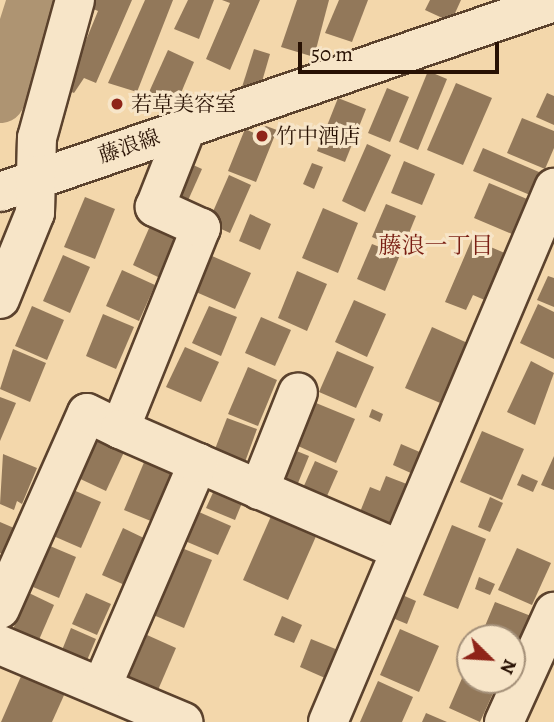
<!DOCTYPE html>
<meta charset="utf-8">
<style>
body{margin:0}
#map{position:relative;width:554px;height:722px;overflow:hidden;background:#f3d7ab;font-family:Alegreya,"Noto Serif JP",serif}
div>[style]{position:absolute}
.river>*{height:49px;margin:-24.5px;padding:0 24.5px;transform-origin:24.5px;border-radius:24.5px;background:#ae9472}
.building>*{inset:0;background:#92785a}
.roads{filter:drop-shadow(2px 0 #5b422d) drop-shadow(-2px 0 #5b422d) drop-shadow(0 2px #5b422d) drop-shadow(0 -2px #5b422d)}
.minor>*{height:38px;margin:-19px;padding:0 19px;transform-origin:19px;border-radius:19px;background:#f7e5c8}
.dots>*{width:19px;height:19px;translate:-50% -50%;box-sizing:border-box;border:4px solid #f7e5c8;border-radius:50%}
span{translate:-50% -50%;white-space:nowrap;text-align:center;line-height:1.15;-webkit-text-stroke:6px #f7e5c8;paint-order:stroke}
.poi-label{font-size:21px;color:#281103}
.left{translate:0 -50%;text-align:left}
.street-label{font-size:21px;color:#281103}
.neighbourhood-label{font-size:23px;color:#7a1f14}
.north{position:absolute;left:456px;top:624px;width:70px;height:70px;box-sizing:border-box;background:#f7e5c8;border:2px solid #a49079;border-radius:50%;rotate:114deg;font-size:19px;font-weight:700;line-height:28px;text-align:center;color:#281103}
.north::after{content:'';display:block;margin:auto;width:24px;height:32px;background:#8f2418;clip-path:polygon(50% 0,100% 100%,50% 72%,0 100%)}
.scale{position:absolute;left:298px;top:42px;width:201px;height:32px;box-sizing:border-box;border:4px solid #281103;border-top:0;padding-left:9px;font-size:21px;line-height:24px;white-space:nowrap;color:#281103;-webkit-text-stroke:5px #f7e5c8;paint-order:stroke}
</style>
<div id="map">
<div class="river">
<i style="left:0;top:98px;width:103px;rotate:-72.4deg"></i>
</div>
<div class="building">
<i style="clip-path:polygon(94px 0,132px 0,96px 83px,84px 78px,74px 93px,58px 86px,75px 67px,98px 11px,91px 8px)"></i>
<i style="clip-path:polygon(145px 0,173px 0,137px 92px,108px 83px)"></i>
<i style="clip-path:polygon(188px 0,214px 0,199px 39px,174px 29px)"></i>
<i style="clip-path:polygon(222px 0,260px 0,230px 70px,206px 59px,230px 3px)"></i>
<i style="clip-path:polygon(297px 0,329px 0,314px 57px,281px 47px)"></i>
<i style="clip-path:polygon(339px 0,368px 0,352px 42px,325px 33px)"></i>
<i style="clip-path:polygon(430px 0,461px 0,451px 22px,425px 10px)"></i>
<i style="clip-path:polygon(254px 49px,270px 54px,261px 85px,242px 87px)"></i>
<i style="clip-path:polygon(168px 50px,194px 62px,173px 112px,145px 101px)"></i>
<i style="clip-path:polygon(428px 71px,447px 79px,418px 150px,399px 142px)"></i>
<i style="clip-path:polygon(456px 83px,492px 98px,463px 165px,427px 150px)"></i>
<i style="clip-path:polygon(387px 88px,409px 97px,390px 142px,368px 133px)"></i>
<i style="clip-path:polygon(547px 93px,554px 96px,554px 125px,536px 117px)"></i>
<i style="clip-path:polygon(338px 98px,366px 109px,345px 162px,317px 151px)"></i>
<i style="clip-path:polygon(522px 118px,554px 131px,554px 148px,545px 169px,507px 153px)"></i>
<i style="clip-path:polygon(266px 126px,277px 130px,256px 182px,228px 171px,245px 129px,254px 133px)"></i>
<i style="clip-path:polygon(367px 144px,391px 155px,365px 212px,342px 201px)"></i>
<i style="clip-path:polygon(483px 148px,539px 172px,530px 195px,473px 171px)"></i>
<i style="clip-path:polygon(180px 159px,202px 169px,186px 205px,164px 196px)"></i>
<i style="clip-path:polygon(404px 161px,435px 174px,422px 205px,391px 193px)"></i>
<i style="clip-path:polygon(312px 163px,323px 167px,314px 189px,303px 184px)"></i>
<i style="clip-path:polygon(229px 175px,251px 185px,230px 233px,208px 223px)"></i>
<i style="clip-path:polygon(489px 183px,527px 199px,512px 234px,474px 218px)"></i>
<i style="clip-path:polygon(85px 197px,115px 209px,95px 259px,64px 247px)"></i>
<i style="clip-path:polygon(386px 204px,416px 216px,402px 250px,372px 237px)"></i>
<i style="clip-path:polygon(323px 208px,358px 223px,338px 273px,302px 258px)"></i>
<i style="clip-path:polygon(250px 214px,271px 224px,260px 250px,239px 241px)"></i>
<i style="clip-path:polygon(150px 226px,178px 239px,160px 278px,133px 265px)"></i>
<i style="clip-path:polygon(472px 239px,507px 254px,487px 301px,473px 295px,466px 310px,445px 302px)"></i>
<i style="clip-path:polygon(372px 244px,400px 255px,385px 291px,357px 279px)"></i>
<i style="clip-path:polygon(63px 255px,90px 267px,70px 313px,43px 301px)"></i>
<i style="clip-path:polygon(212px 256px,251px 273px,235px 309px,196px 292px)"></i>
<i style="clip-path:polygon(122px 270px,155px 285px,139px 321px,106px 306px)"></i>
<i style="clip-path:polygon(297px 271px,327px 284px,307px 331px,278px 318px)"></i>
<i style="clip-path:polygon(548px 276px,554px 278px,554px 307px,537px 300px)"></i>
<i style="clip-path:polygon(354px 300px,386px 314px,367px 357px,335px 342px)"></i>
<i style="clip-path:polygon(538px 304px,554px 312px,554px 359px,520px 343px)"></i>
<i style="clip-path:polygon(32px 306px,64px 320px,47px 360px,15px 346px)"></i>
<i style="clip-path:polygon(209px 306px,237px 317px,221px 356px,192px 343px)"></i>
<i style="clip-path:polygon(103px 314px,134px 327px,116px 369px,86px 356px)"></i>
<i style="clip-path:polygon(261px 317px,291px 330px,275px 366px,245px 353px)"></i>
<i style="clip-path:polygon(432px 327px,472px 345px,445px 405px,405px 388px)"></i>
<i style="clip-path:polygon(185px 347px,219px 362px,201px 402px,166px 387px)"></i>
<i style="clip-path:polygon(13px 349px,46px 363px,30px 402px,0 389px)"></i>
<i style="clip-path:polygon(337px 351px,374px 367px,356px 408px,319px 392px)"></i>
<i style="clip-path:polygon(531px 361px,554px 373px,535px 425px,507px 412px)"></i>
<i style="clip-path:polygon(248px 367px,277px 380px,258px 426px,228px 414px)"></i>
<i style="clip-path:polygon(0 397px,16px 403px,0 441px)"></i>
<i style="clip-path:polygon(316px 403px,355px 419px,336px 463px,298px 446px)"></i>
<i style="clip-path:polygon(372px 409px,383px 414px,380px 422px,369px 417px)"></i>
<i style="clip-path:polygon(227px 418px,257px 429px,241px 473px,210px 462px)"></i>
<i style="clip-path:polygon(482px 431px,524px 449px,502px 500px,460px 482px)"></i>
<i style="clip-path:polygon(93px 434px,125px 450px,106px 491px,74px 476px)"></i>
<i style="clip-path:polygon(401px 444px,422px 453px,413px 474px,393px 465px)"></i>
<i style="clip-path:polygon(284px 446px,309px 456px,294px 493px,279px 486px)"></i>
<i style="clip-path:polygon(3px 454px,37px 468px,22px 504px,17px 501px,14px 510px,0 504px)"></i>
<i style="clip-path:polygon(554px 456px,554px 490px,541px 485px)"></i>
<i style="clip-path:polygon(145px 460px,179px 475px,158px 524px,124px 510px)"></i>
<i style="clip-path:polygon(315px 461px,338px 471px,323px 505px,303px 488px)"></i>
<i style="clip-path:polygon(522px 474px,538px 481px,533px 492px,517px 485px)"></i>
<i style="clip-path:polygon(386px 476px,412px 486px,394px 531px,358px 517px,370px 487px,380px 491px)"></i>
<i style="clip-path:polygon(216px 486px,244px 498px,235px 520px,206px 508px)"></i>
<i style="clip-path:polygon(71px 489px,101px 502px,81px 548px,51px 535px)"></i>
<i style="clip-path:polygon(490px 497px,503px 503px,490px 532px,478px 527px)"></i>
<i style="clip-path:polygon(199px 512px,231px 526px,218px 555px,185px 541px)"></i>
<i style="clip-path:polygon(272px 514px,317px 534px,288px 600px,243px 580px)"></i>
<i style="clip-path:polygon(0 522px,14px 528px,3px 554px,0 553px)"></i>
<i style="clip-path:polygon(452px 525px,486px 539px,458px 609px,423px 595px)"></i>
<i style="clip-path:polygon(123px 528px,148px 540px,127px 586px,102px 575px)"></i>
<i style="clip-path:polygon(50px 546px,76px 557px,59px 598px,33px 587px)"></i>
<i style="clip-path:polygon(179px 547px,212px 560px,184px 628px,151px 614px)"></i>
<i style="clip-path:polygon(517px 548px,551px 563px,532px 605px,498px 590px)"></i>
<i style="clip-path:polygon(479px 577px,495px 584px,490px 595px,475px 589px)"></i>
<i style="clip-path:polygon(29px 593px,54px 605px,35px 649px,9px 638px)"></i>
<i style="clip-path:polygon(86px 593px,111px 604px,97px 635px,72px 624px)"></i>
<i style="clip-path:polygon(400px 594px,416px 601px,407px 624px,390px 617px)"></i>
<i style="clip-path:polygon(495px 602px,531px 616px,512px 663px,512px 638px,480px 638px)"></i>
<i style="clip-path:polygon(282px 616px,302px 625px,294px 643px,274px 635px)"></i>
<i style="clip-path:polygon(71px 628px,96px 639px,85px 665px,60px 655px)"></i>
<i style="clip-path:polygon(400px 629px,439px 646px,419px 692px,380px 675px)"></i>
<i style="clip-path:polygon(147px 635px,176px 648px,155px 697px,126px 684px)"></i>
<i style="clip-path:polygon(311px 639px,338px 650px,325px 678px,300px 667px)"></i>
<i style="clip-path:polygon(470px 660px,470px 680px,499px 680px,480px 722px,449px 708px)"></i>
<i style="clip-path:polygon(22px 674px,65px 693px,52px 722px,1px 722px)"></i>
<i style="clip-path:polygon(378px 681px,413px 697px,402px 722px,360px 722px)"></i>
<i style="clip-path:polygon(426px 713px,447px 722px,422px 722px)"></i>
</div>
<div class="roads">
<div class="minor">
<i style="left:0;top:192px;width:586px;rotate:-18.93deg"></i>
<i style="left:0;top:299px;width:93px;rotate:-67.9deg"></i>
<i style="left:35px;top:213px;width:75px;rotate:-88.5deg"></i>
<i style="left:37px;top:138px;width:143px;rotate:-74.6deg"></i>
<i style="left:198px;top:463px;width:220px;rotate:23.3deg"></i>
<i style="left:259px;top:490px;width:105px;rotate:-68.3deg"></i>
<i style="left:0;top:609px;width:214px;rotate:-66.1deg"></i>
<i style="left:87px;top:413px;width:37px;rotate:26deg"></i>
<i style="left:120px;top:429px;width:217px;rotate:-68.1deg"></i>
<i style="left:201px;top:228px;width:51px;rotate:-155.5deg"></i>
<i style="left:155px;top:207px;width:87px;rotate:-68.4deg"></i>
<i style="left:0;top:645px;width:199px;rotate:22.8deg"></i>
<i style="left:102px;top:686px;width:243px;rotate:-66.7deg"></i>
<i style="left:198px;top:463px;width:85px;rotate:-156.4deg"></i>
<i style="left:328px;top:722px;width:580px;rotate:-67.06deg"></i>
<i style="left:504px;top:722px;width:121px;rotate:-65.6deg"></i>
</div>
</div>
<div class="dots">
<i style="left:117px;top:104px;background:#8f2418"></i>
<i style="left:262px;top:136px;background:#8f2418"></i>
</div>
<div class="poi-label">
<span class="left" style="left:131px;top:104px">若草美容室</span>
<span class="left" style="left:276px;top:136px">竹中酒店</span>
</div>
<div class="street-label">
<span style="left:129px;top:146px;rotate:-19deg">藤浪線</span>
</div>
<div class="neighbourhood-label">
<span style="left:436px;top:246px">藤浪一丁目</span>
</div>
<div class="north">N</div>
<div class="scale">50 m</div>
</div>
